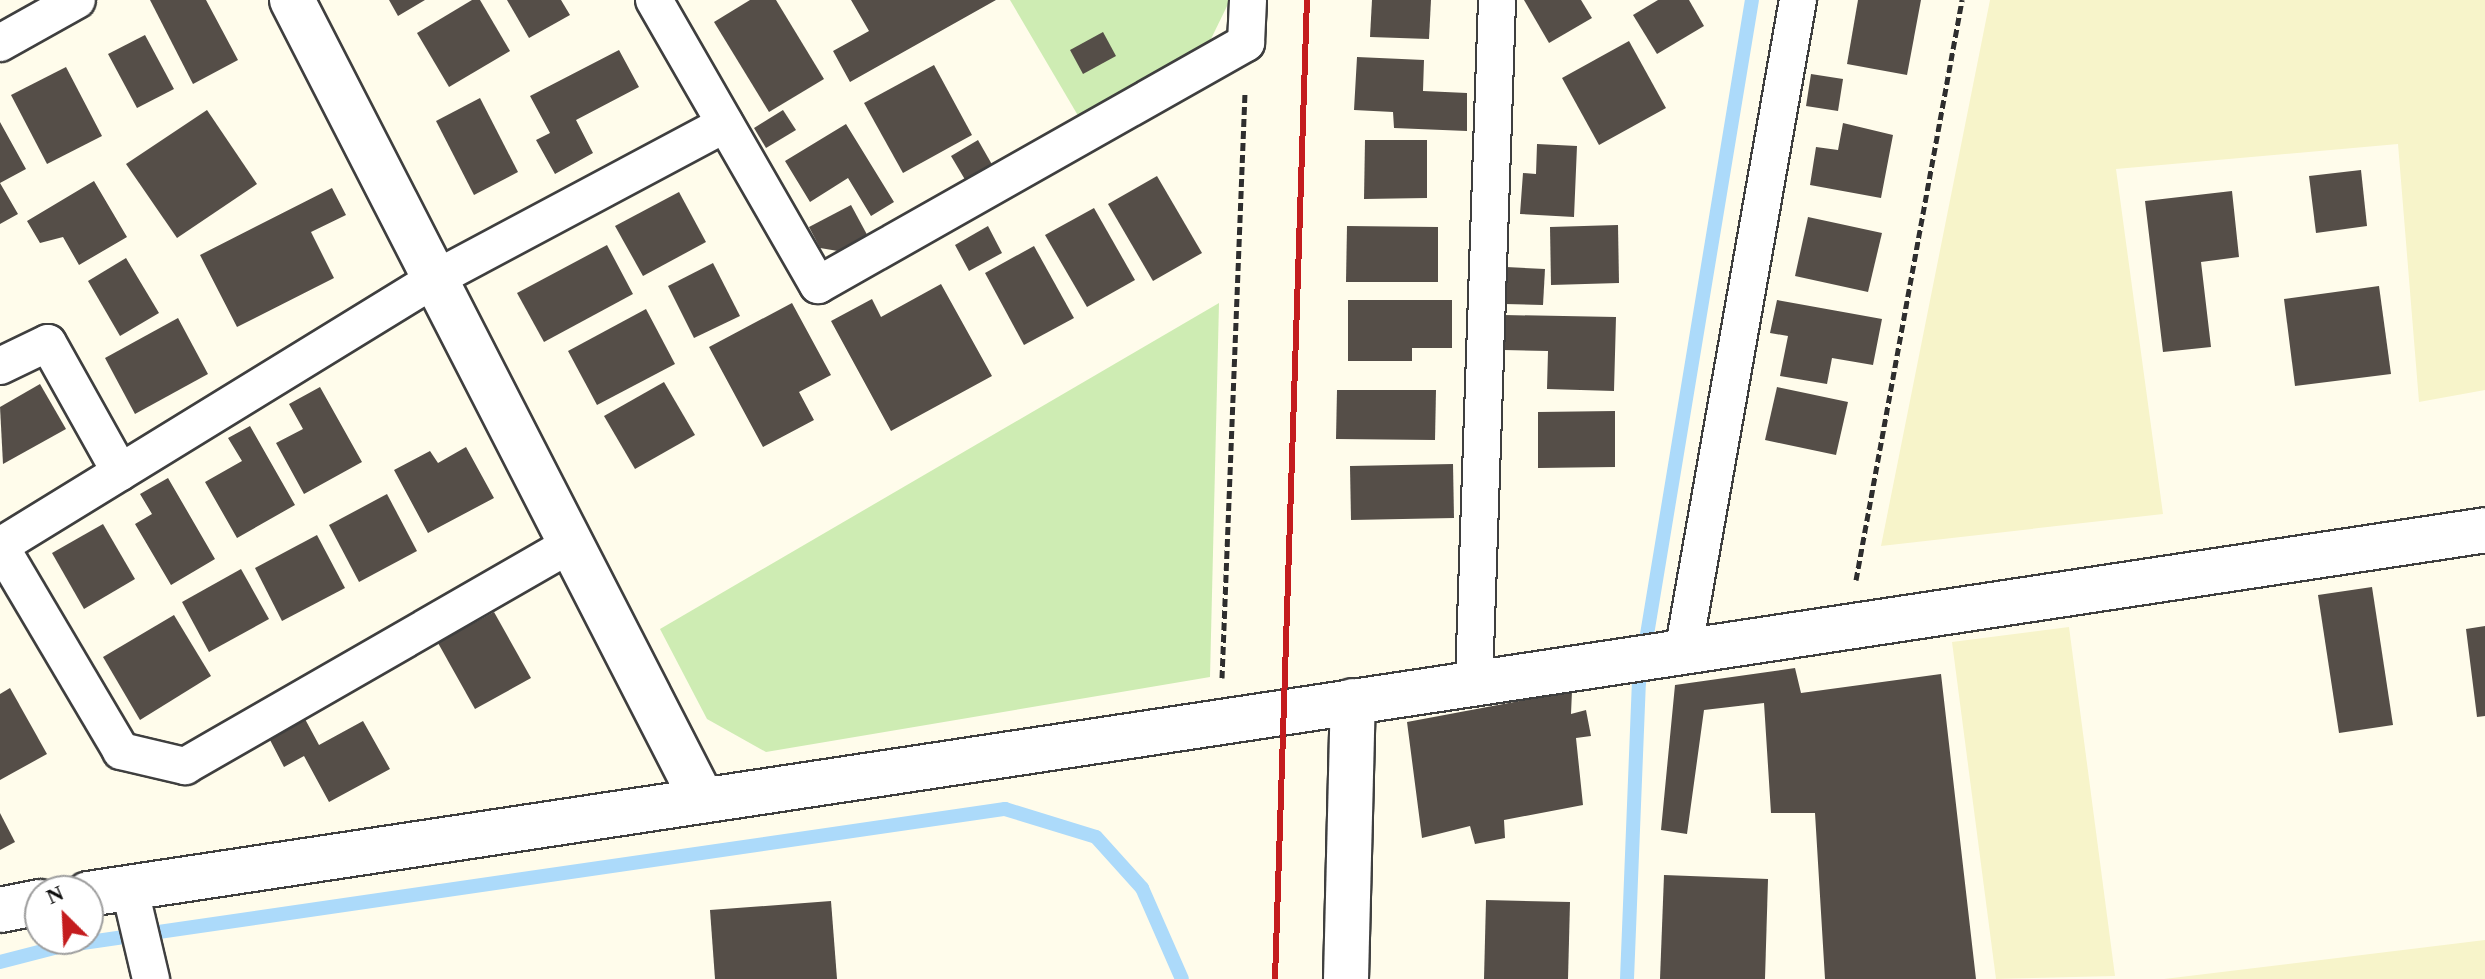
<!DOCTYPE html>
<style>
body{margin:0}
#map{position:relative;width:2485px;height:979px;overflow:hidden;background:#fffceb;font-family:Georgia,serif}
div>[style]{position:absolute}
.farmland>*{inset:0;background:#f7f4ca}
.green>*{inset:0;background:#ceecb3}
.stream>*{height:14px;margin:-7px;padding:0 7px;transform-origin:7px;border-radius:7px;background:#acdafa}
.building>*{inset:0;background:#554e48}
.path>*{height:5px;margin-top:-2.5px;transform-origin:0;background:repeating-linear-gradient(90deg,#2e2e2e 0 8px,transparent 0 12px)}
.roads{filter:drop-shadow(2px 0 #3f3f3f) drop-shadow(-2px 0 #3f3f3f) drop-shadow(0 2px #3f3f3f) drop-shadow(0 -2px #3f3f3f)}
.minor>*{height:36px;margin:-18px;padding:0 18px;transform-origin:18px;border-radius:18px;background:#fff}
.tertiary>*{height:44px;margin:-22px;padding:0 22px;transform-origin:22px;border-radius:22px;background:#fff}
.rail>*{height:6px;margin:-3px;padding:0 3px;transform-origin:3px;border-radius:3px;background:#c41c1e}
span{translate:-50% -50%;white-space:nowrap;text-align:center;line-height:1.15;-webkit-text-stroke:8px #fff;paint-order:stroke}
.north{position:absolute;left:24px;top:875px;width:80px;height:80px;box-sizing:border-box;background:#fff;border:2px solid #9e9e9e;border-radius:50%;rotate:336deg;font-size:22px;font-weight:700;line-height:32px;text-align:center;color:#0c0c0c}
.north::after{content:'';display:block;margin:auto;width:28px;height:36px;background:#c41c1e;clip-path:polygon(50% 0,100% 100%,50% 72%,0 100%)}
</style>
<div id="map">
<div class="farmland">
<i style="clip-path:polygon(1990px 0,2485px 0,2485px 390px,2419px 402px,2398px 144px,2116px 169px,2163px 514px,1881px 546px)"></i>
<i style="clip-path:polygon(2069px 627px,2115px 976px,1996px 979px,1952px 642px)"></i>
<i style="clip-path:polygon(2485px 940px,2485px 979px,2164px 979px)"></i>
</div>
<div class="green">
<i style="clip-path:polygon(1010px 0,1230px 0,1209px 43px,1080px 119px)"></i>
<i style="clip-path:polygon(1219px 303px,1210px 677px,766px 752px,707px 719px,660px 629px)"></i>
</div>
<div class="stream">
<i style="left:0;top:962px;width:64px;rotate:-14.5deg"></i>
<i style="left:62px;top:946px;width:953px;rotate:-8.27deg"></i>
<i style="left:1005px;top:809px;width:95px;rotate:17.1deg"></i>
<i style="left:1096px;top:837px;width:69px;rotate:48deg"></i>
<i style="left:1142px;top:888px;width:99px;rotate:66.3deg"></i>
<i style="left:1627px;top:979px;width:296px;rotate:-87.7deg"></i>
<i style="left:1639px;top:683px;width:692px;rotate:-80.61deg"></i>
</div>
<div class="building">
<i style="clip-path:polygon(150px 0,206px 0,238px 60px,193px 84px)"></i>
<i style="clip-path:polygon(389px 0,425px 0,398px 16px)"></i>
<i style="clip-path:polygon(472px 0,480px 0,510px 51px,449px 87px,417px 33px)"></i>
<i style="clip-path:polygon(507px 0,561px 0,570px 15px,529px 38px)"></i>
<i style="clip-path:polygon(750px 0,776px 0,824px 79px,769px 112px,714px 22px)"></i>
<i style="clip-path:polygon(851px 0,996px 0,850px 82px,833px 51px,869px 31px)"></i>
<i style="clip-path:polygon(1372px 0,1431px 0,1429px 39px,1370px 37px)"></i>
<i style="clip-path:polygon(1524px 0,1581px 0,1592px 18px,1549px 43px)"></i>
<i style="clip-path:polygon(1658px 0,1689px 0,1704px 26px,1657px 54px,1633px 15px)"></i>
<i style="clip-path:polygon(1858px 0,1921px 0,1907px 75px,1847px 64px)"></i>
<i style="clip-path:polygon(1103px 32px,1116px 56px,1083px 74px,1070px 50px)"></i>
<i style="clip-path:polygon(145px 35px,174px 89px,137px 108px,108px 54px)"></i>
<i style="clip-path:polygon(1629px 41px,1666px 108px,1599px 145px,1562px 78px)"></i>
<i style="clip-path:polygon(619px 50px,639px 87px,576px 120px,593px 153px,555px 174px,536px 140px,550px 133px,530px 96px)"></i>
<i style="clip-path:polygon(1357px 57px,1424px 60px,1423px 91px,1467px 93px,1467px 131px,1394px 128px,1393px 112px,1354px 110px)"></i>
<i style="clip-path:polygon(934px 65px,972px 135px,903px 173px,864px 103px)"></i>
<i style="clip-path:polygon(66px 67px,102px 136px,47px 164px,11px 95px)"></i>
<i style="clip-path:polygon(1811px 74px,1843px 79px,1838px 111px,1806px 106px)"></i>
<i style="clip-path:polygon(480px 98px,518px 172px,474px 195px,436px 121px)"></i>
<i style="clip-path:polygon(207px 110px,257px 184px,177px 238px,126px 164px)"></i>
<i style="clip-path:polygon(783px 110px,796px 130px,766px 148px,754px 128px)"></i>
<i style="clip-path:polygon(0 122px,26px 169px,0 183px,18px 214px,0 224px)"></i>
<i style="clip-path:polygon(1843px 123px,1893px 135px,1881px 198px,1810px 185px,1816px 147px,1838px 150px)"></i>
<i style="clip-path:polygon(846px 124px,894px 202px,871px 216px,848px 178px,810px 202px,785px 161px)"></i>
<i style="clip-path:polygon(978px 140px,994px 168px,967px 183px,951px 156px)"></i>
<i style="clip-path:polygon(1365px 140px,1427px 140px,1427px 198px,1364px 199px)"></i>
<i style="clip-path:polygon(1537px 144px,1577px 146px,1574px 217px,1520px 214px,1523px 173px,1536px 174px)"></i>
<i style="clip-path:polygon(2361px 170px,2367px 226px,2316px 233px,2309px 176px)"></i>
<i style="clip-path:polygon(1157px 176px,1202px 253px,1153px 281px,1108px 204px)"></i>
<i style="clip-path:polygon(94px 181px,127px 237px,79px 265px,63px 237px,40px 243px,27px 221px)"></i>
<i style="clip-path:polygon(332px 188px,346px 215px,311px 232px,334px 278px,237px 327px,200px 255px)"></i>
<i style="clip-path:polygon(2232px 191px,2239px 257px,2201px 262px,2211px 347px,2163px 352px,2145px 201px)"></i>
<i style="clip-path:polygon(679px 192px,706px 242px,643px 276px,615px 226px)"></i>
<i style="clip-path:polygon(851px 205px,871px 242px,850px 253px,820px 248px,809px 227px)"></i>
<i style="clip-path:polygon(1094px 208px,1135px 280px,1087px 307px,1045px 235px)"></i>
<i style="clip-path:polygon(1808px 217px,1882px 233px,1868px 292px,1795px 276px)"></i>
<i style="clip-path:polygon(1618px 225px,1619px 283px,1551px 285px,1550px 227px)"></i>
<i style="clip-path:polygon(988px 226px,1002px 253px,969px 271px,955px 245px)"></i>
<i style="clip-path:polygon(1347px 226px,1438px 227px,1438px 282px,1346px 282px)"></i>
<i style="clip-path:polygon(607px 245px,633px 294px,544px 342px,517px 293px)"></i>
<i style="clip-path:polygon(1034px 246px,1074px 318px,1024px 345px,985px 273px)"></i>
<i style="clip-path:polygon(126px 258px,159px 313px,120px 336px,88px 281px)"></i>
<i style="clip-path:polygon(713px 263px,740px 316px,694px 338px,668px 286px)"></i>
<i style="clip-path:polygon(1506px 267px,1545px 269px,1543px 305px,1505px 304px)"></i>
<i style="clip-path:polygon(941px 284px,992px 376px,891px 431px,831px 321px,872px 299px,881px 317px)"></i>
<i style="clip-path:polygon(2379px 286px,2391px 374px,2295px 386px,2284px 299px)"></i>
<i style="clip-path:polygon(1348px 300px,1452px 300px,1452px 348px,1412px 348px,1412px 361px,1348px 361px)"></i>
<i style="clip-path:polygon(1777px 300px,1882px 319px,1873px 365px,1832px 358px,1827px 384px,1780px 376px,1788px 336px,1770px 333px)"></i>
<i style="clip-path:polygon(792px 303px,831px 375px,799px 392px,814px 420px,763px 447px,709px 347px)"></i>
<i style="clip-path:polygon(646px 309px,675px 364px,597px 405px,568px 351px)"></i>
<i style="clip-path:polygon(1504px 315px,1616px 317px,1614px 391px,1547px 389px,1548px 351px,1504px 350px)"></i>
<i style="clip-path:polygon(178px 318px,208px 374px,135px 414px,105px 358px)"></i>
<i style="clip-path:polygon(664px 382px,695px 435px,635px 469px,604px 416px)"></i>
<i style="clip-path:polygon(40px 384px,66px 429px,3px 464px,0 407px)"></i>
<i style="clip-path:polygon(320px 387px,362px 462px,304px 494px,276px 443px,303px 429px,289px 404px)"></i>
<i style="clip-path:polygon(1777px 387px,1848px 402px,1836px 455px,1765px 440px)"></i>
<i style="clip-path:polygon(1337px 390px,1436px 390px,1435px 440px,1336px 439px)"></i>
<i style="clip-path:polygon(1615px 411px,1615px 467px,1538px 468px,1538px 412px)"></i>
<i style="clip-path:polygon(250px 426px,295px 505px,237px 538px,205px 482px,242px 461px,228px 438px)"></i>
<i style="clip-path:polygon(466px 447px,494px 498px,428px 533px,394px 470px,430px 451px,438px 463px)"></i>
<i style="clip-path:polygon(1453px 464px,1454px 518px,1351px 520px,1350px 466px)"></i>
<i style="clip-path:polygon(168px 478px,215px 559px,171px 585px,135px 524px,152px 514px,140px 494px)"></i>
<i style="clip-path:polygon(387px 494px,417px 551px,359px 582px,329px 525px)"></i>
<i style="clip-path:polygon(103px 524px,135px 579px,84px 609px,52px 553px)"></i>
<i style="clip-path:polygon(317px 535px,345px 588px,282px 621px,255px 568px)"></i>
<i style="clip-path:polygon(241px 569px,269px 619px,209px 652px,182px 602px)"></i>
<i style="clip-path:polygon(2372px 587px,2393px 725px,2339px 733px,2318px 595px)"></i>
<i style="clip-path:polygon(494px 612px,531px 678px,475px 709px,438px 643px)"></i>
<i style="clip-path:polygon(174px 615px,211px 676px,140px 720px,103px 657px)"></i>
<i style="clip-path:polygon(2485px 626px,2485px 716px,2477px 717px,2466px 629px)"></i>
<i style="clip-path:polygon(1795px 668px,1801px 693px,1941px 674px,1976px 979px,1825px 979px,1815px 813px,1771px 813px,1764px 703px,1704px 710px,1687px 834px,1661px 830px,1675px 685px)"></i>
<i style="clip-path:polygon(10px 688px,47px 754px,0 780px,0 694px)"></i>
<i style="clip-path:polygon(1572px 691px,1571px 714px,1586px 710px,1591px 736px,1576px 738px,1583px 805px,1504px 820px,1505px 838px,1475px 844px,1470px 826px,1422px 838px,1407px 722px)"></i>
<i style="clip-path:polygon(305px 719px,319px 745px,363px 721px,390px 769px,329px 802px,304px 756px,284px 767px,269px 738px)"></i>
<i style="clip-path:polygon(0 813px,15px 842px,0 850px)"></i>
<i style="clip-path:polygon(1664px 875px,1768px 879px,1765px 979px,1660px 979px)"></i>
<i style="clip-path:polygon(1486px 900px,1570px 902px,1568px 979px,1484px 979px)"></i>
<i style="clip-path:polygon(831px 901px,837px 979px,715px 979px,710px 910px)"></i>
</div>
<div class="path">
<i style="left:1856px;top:580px;width:590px;rotate:-79.64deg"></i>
<i style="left:1222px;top:678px;width:586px;rotate:-87.75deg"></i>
</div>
<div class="roads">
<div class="minor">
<i style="left:654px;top:0;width:329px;rotate:60.1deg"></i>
<i style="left:818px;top:285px;width:492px;rotate:-29.5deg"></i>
<i style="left:1246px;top:43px;width:43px;rotate:-87.3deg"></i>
<i style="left:0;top:43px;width:88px;rotate:-29.2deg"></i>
<i style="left:0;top:366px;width:53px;rotate:-25.6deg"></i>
<i style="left:48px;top:343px;width:148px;rotate:60.8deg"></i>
<i style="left:0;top:546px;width:508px;rotate:-31.56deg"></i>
<i style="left:433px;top:280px;width:331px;rotate:-28.1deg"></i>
<i style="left:0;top:546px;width:238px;rotate:59.4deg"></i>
<i style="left:121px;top:751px;width:66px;rotate:13.2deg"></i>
<i style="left:185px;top:766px;width:444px;rotate:-29.9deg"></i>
<i style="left:1684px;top:647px;width:657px;rotate:-80.01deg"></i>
<i style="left:1474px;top:680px;width:680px;rotate:-88.06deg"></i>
<i style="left:129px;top:886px;width:96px;rotate:76.7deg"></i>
</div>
<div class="tertiary">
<i style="left:292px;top:0;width:898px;rotate:62.84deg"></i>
<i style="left:88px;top:894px;width:2424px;rotate:-8.63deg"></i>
<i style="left:0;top:910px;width:41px;rotate:-11.3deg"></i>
<i style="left:1346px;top:979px;width:278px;rotate:-88.6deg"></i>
</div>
</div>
<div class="rail">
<i style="left:1275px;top:979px;width:980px;rotate:-88.13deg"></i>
</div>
<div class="north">N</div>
</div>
